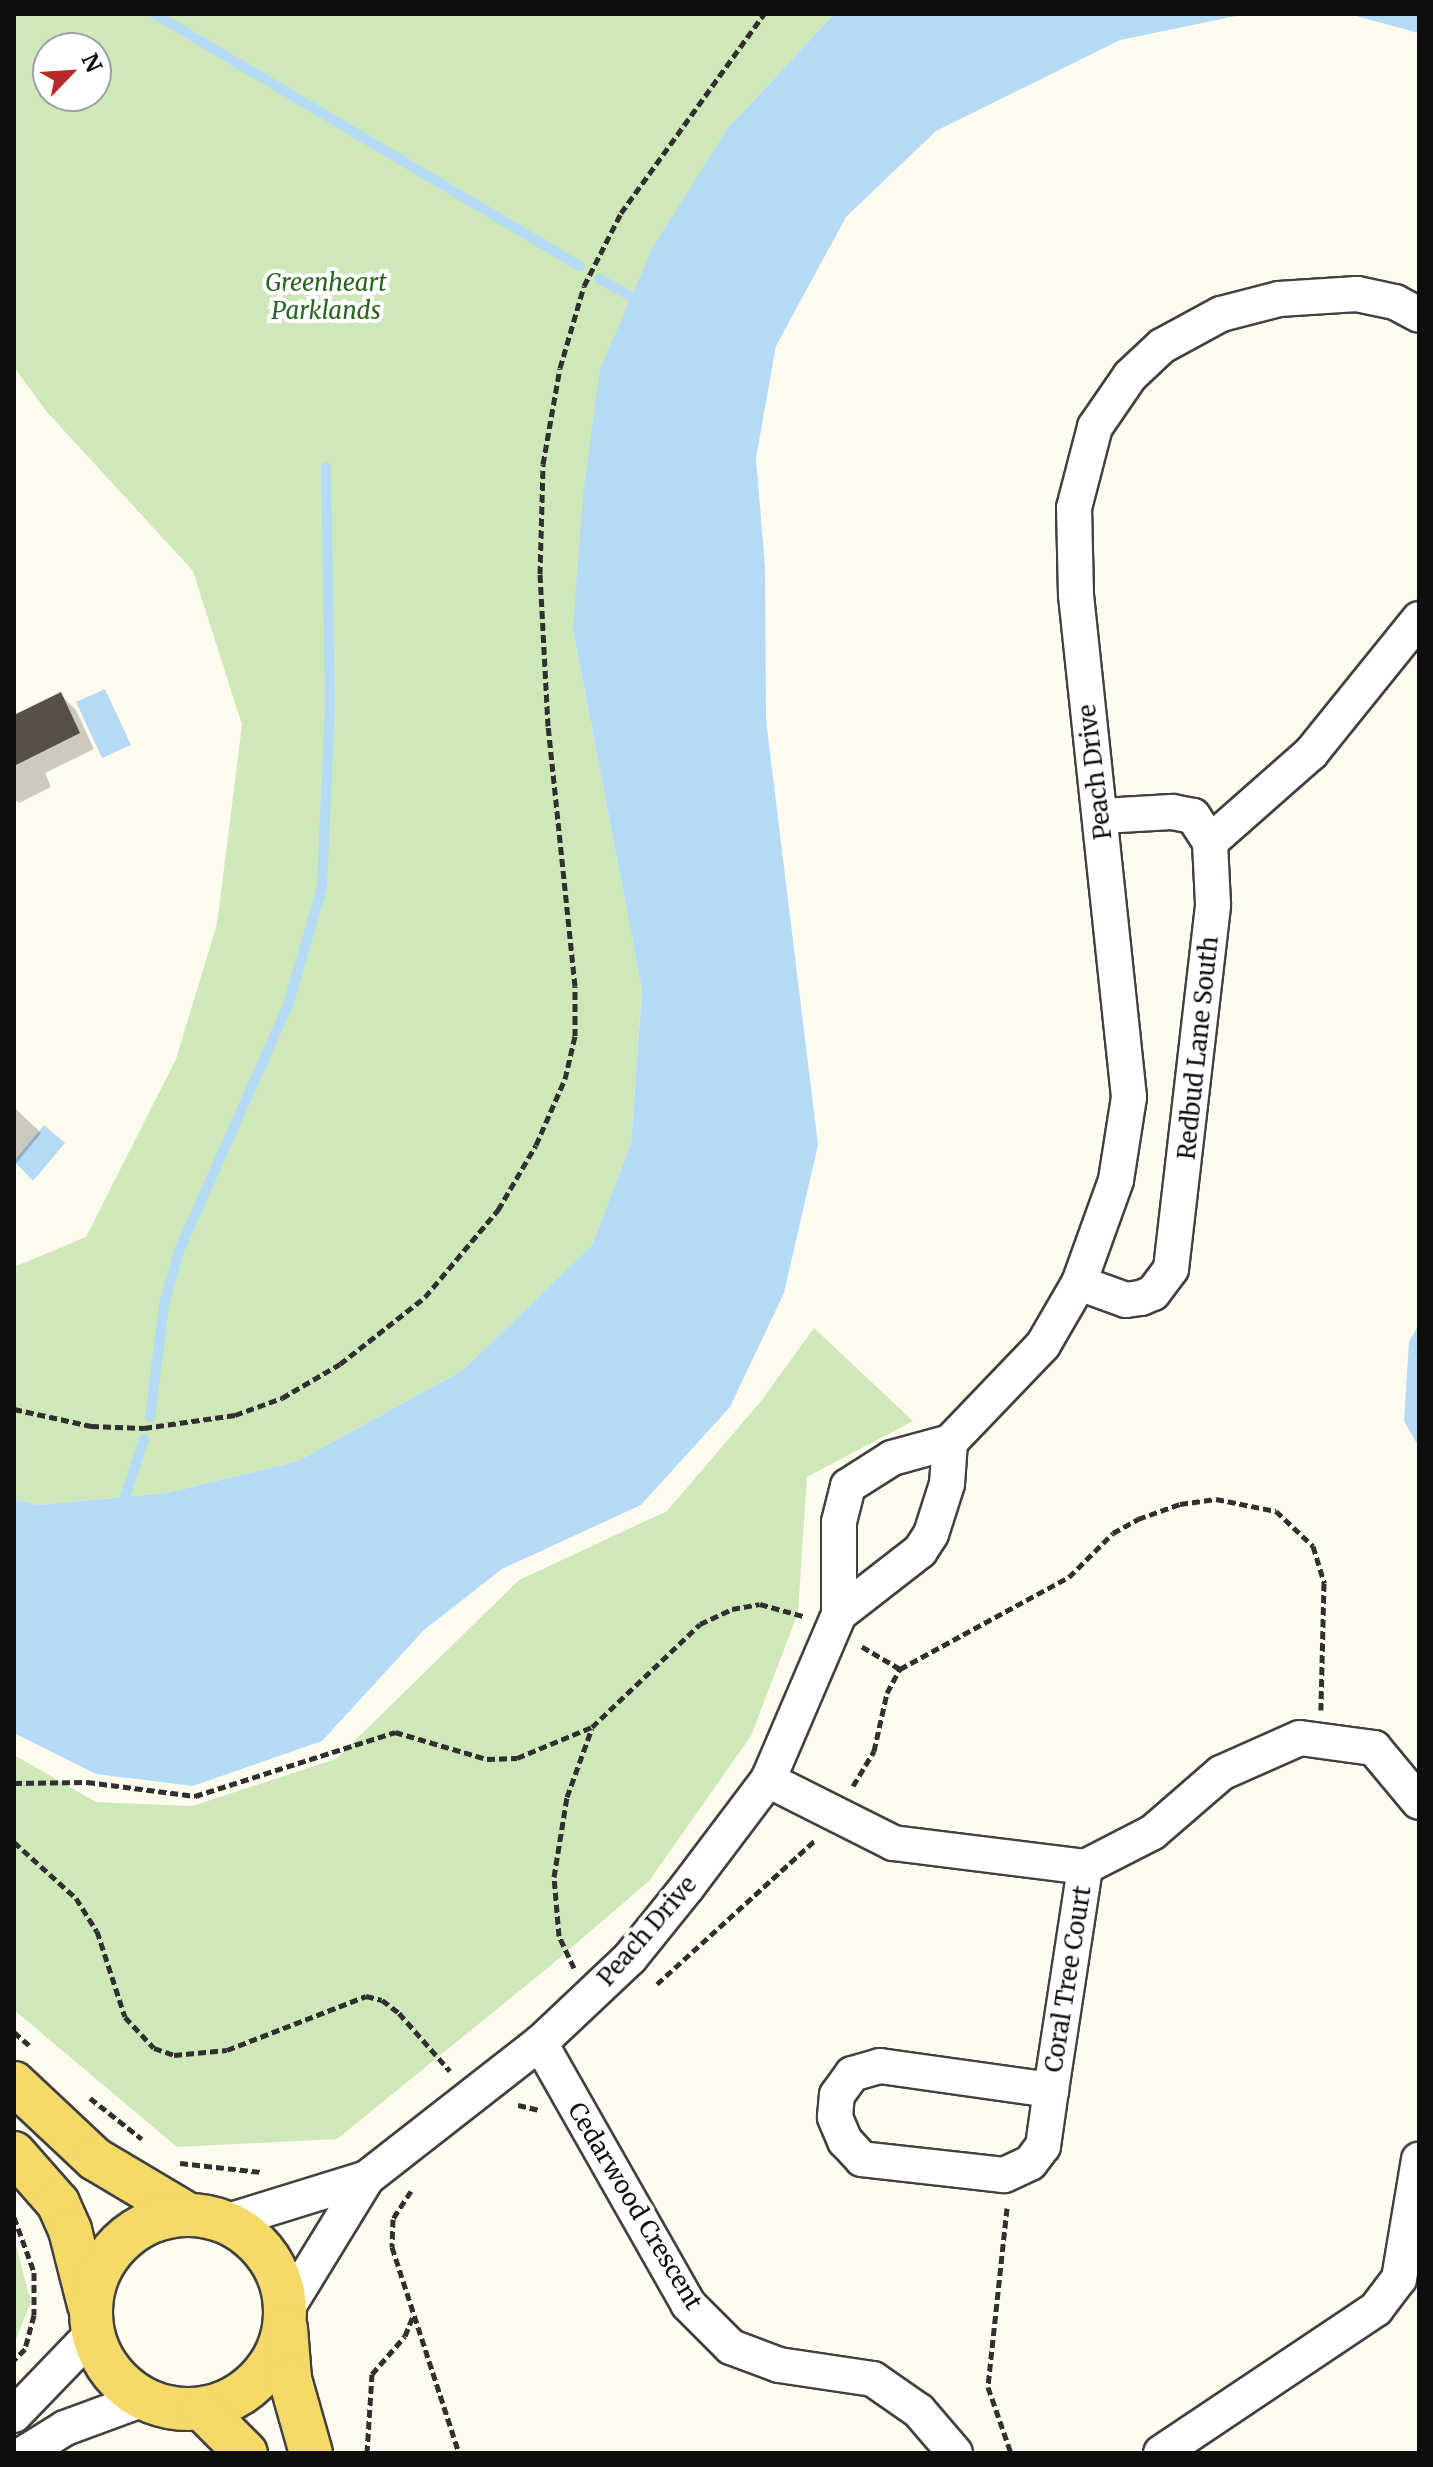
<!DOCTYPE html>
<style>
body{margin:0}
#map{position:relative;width:1433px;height:2467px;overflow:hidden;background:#fffcef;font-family:Merriweather,serif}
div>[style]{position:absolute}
.green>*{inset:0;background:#cfe8b9}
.water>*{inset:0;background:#b5daf5}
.shadow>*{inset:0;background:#0003}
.stream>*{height:10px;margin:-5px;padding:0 5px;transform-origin:5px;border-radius:5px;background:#b5daf5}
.building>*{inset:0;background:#564f4a}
.path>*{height:5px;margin-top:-2.5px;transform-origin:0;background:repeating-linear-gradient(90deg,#303030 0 8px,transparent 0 12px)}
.roads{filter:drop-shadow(2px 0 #414141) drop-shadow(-2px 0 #414141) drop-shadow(0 2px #414141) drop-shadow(0 -2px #414141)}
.minor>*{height:34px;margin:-17px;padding:0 17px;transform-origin:17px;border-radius:17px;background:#fff}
.major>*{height:42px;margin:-21px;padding:0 21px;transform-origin:21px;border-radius:21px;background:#f5d969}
.major>.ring{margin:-21px;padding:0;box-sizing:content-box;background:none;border:42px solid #f5d969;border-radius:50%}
span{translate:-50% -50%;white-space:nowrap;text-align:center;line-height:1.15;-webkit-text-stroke:8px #fff;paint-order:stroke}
.park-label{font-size:24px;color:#2a641f;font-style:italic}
.street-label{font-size:24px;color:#0e0e0e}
.frame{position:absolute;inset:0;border:16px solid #0e0e0e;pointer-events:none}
.north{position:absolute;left:32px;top:32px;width:80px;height:80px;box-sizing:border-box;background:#fff;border:2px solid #9f9f9f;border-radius:50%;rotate:65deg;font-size:22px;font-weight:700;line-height:32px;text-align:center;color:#0e0e0e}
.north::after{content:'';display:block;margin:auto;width:28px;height:36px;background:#ba2929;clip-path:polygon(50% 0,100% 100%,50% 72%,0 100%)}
</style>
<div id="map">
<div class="green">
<i style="clip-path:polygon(evenodd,14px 14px,834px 14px,728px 128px,573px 630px,642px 988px,631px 1143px,592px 1245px,463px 1370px,298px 1461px,167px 1493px,38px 1505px,14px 1499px,14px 1267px,86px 1237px,176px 1059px,217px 924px,242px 725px,193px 571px,46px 411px,14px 367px,14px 14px,48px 48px,96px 48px,96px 96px,48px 96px,48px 48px)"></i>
<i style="clip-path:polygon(814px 1328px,913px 1421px,807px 1477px,798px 1613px,751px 1736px,649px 1881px,550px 1966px,337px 2139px,177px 2147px,14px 2010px,14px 1755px,96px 1802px,192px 1806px,336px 1759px,519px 1580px,667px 1511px,761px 1401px)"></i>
<i style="clip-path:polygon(14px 2238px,31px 2302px,14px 2344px)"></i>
</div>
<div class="water">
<i style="clip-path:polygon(834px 14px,1419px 14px,1419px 33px,1356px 16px,1246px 14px,1120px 40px,936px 131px,846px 217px,776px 346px,756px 458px,765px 566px,766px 720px,818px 1145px,784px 1293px,730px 1407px,641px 1505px,502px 1569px,424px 1630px,322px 1741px,193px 1786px,96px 1774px,14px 1733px,14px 1499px,38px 1505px,167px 1493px,298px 1461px,463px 1370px,592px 1245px,631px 1143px,642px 989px,573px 630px,583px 496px,600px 369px,653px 247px,728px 128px)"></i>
<i style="clip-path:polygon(105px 689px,131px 745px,102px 758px,76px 702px)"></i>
<i style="clip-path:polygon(44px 1125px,65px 1143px,33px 1181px,14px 1161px)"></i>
<i style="clip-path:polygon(1419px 1324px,1419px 1447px,1404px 1421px,1409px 1342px)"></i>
</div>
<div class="shadow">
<i style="clip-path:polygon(60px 694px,76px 710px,94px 749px,45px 773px,51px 787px,19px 803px,14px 799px,14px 717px)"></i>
<i style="clip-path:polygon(14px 1107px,41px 1133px,14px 1166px)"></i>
</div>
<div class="stream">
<i style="left:155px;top:14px;width:494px;rotate:30.7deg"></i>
<i style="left:599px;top:279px;width:36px;rotate:28deg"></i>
<i style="left:150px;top:1417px;width:114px;rotate:-82.9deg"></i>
<i style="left:164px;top:1304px;width:55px;rotate:-74.2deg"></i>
<i style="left:179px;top:1251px;width:269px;rotate:-66.1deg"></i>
<i style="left:288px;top:1005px;width:123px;rotate:-73.9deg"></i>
<i style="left:322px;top:887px;width:184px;rotate:-87.5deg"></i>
<i style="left:330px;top:703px;width:236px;rotate:-91deg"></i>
<i style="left:125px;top:1497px;width:61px;rotate:-71.9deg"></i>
</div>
<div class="building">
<i style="clip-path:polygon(61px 692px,80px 733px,14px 766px,14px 715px)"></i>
</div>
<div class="path">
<i style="left:14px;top:1409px;width:79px;rotate:12.4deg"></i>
<i style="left:91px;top:1426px;width:53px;rotate:2.2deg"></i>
<i style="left:144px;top:1428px;width:92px;rotate:-8.1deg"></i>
<i style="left:235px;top:1415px;width:50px;rotate:-19.9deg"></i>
<i style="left:282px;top:1398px;width:67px;rotate:-30.4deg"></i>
<i style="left:340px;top:1364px;width:108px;rotate:-38.2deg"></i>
<i style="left:425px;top:1297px;width:114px;rotate:-50deg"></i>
<i style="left:498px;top:1210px;width:75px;rotate:-59.7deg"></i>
<i style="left:536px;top:1145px;width:72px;rotate:-66.3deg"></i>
<i style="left:565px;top:1079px;width:44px;rotate:-76.9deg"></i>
<i style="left:575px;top:1036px;width:50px;rotate:-90deg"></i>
<i style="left:575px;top:986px;width:261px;rotate:-95.9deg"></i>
<i style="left:548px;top:726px;width:152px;rotate:-93deg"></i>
<i style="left:540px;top:574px;width:110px;rotate:-88.4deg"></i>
<i style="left:543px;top:464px;width:97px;rotate:-80deg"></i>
<i style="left:560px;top:368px;width:85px;rotate:-73.7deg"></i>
<i style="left:584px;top:286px;width:82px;rotate:-63.1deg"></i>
<i style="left:621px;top:213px;width:245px;rotate:-54.3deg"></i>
<i style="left:900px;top:1669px;width:192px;rotate:-28.6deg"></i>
<i style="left:1069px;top:1577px;width:62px;rotate:-45deg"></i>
<i style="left:1113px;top:1533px;width:29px;rotate:-29deg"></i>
<i style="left:1138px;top:1519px;width:45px;rotate:-19.7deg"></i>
<i style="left:1180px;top:1504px;width:36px;rotate:-8deg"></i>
<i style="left:1216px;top:1499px;width:61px;rotate:11.3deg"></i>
<i style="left:1276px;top:1511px;width:51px;rotate:43.4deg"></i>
<i style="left:1313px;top:1546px;width:39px;rotate:73deg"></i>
<i style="left:1324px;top:1583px;width:127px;rotate:91.4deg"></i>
<i style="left:14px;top:1783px;width:73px;rotate:-0.8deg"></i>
<i style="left:87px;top:1782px;width:109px;rotate:7.4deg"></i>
<i style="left:195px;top:1796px;width:210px;rotate:-17.7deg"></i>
<i style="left:395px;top:1732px;width:96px;rotate:16.4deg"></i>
<i style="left:487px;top:1759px;width:30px;rotate:-2deg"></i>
<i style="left:517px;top:1758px;width:81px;rotate:-22.5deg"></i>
<i style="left:592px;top:1727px;width:149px;rotate:-43.6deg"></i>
<i style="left:700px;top:1624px;width:35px;rotate:-25deg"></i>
<i style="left:732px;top:1609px;width:28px;rotate:-10deg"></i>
<i style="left:760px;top:1604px;width:45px;rotate:15.6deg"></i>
<i style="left:853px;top:1786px;width:41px;rotate:-59deg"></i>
<i style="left:874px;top:1751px;width:59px;rotate:-77.4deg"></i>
<i style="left:887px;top:1693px;width:27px;rotate:-62deg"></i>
<i style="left:900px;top:1669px;width:45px;rotate:-149.5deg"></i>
<i style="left:14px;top:1842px;width:84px;rotate:42.1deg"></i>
<i style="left:76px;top:1898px;width:39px;rotate:58deg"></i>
<i style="left:97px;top:1931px;width:90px;rotate:72deg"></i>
<i style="left:125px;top:2017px;width:42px;rotate:46.9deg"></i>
<i style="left:154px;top:2048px;width:21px;rotate:19deg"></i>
<i style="left:174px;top:2055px;width:53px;rotate:-5.4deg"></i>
<i style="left:227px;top:2050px;width:149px;rotate:-21.2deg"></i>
<i style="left:366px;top:1996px;width:16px;rotate:14deg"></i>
<i style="left:382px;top:2000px;width:21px;rotate:37deg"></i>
<i style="left:399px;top:2013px;width:77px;rotate:48.7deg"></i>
<i style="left:574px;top:1968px;width:35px;rotate:-115deg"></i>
<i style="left:559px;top:1936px;width:59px;rotate:-94.8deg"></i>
<i style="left:554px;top:1877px;width:81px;rotate:-80.8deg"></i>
<i style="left:567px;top:1797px;width:73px;rotate:-70.1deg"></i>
<i style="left:657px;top:1984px;width:214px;rotate:-42.3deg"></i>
<i style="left:14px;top:2032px;width:23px;rotate:41deg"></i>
<i style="left:90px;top:2098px;width:66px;rotate:38.3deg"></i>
<i style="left:518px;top:2105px;width:22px;rotate:13deg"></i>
<i style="left:180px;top:2163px;width:81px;rotate:6.3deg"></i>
<i style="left:411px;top:2191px;width:33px;rotate:123deg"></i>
<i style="left:393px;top:2219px;width:28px;rotate:92deg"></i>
<i style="left:392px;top:2247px;width:217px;rotate:72deg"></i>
<i style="left:1007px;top:2208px;width:180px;rotate:96.1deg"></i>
<i style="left:988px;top:2387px;width:70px;rotate:70.8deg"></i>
<i style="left:14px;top:2217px;width:59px;rotate:70deg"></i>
<i style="left:34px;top:2272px;width:43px;rotate:90deg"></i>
<i style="left:34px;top:2315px;width:35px;rotate:105deg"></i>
<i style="left:25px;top:2349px;width:16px;rotate:135deg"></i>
<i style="left:367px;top:2453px;width:79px;rotate:-86.4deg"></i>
<i style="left:372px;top:2374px;width:50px;rotate:-49deg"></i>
<i style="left:405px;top:2336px;width:24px;rotate:-68deg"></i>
</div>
<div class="roads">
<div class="minor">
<i style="left:1210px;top:842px;width:135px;rotate:-41.4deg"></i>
<i style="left:1311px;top:753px;width:172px;rotate:-51.1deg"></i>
<i style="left:1079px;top:1283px;width:50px;rotate:19.9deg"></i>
<i style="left:1126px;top:1300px;width:15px;rotate:-8deg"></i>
<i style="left:1141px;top:1298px;width:13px;rotate:-23deg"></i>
<i style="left:1153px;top:1293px;width:30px;rotate:-53deg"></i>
<i style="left:1171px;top:1269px;width:367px;rotate:-83.4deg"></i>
<i style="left:1213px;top:904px;width:62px;rotate:-92.8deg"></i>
<i style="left:1210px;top:842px;width:31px;rotate:-123deg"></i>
<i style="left:1193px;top:816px;width:21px;rotate:-169deg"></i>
<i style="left:1172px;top:812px;width:71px;rotate:176.8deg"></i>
<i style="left:839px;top:1614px;width:103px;rotate:-37.9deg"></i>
<i style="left:920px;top:1551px;width:20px;rotate:-57deg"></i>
<i style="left:931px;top:1534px;width:52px;rotate:-72.3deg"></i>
<i style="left:947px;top:1484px;width:42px;rotate:-85.9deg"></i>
<i style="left:768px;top:1780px;width:140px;rotate:26.7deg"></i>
<i style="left:893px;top:1843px;width:193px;rotate:7.1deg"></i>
<i style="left:1085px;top:1867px;width:76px;rotate:-27.2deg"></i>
<i style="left:1153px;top:1832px;width:90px;rotate:-40.9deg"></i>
<i style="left:1221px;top:1773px;width:86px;rotate:-23.9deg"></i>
<i style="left:1300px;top:1738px;width:75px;rotate:7.7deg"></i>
<i style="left:1374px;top:1748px;width:70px;rotate:50.2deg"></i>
<i style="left:540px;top:2043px;width:300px;rotate:60.4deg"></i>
<i style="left:688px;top:2304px;width:61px;rotate:45deg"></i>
<i style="left:731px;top:2347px;width:51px;rotate:20.6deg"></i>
<i style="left:779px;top:2365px;width:95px;rotate:8.5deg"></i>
<i style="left:873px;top:2379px;width:56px;rotate:34.8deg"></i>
<i style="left:919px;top:2411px;width:55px;rotate:49.4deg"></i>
<i style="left:1051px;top:2090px;width:57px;rotate:98.1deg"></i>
<i style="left:1043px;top:2146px;width:21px;rotate:127deg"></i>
<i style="left:1030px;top:2163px;width:29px;rotate:155deg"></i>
<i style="left:1004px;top:2175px;width:143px;rotate:-173.6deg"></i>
<i style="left:862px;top:2159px;width:25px;rotate:-133deg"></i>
<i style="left:845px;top:2141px;width:26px;rotate:-113deg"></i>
<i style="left:835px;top:2117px;width:22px;rotate:-85deg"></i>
<i style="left:837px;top:2095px;width:26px;rotate:-54deg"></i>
<i style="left:852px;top:2074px;width:29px;rotate:-16deg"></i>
<i style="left:880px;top:2066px;width:173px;rotate:8deg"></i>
<i style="left:1051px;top:2090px;width:226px;rotate:-81.3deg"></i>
<i style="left:225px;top:2222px;width:149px;rotate:-17.2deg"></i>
<i style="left:286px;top:2310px;width:155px;rotate:-58.5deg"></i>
<i style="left:367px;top:2178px;width:219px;rotate:-38deg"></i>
<i style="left:540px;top:2043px;width:124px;rotate:-43.4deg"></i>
<i style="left:630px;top:1958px;width:92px;rotate:-51.1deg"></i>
<i style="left:688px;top:1886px;width:133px;rotate:-53deg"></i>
<i style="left:768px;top:1780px;width:181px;rotate:-66.8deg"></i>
<i style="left:839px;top:1614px;width:92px;rotate:-90deg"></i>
<i style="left:839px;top:1522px;width:37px;rotate:-76deg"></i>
<i style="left:848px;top:1486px;width:52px;rotate:-32.5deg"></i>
<i style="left:892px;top:1458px;width:60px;rotate:-15.4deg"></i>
<i style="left:950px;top:1442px;width:134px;rotate:-46.2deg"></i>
<i style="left:1043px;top:1345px;width:72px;rotate:-59.9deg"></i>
<i style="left:1079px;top:1283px;width:109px;rotate:-70.2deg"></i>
<i style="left:1116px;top:1180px;width:84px;rotate:-81.1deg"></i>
<i style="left:1129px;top:1097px;width:505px;rotate:-96.03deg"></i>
<i style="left:1076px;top:595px;width:87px;rotate:-91.3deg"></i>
<i style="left:1074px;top:508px;width:84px;rotate:-75.5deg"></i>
<i style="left:1095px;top:427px;width:62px;rotate:-55.5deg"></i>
<i style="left:1130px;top:376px;width:44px;rotate:-43.2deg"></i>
<i style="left:1162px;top:346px;width:67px;rotate:-28.5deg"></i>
<i style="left:1221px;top:314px;width:60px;rotate:-14.5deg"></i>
<i style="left:1279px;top:299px;width:78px;rotate:-3.7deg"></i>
<i style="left:1357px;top:294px;width:39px;rotate:12deg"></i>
<i style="left:1395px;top:302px;width:27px;rotate:28deg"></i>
<i style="left:14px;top:2415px;width:114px;rotate:-46.1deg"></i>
<i style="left:25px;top:2453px;width:47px;rotate:-32deg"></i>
<i style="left:65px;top:2428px;width:84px;rotate:-20.2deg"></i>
<i style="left:1161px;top:2453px;width:259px;rotate:-33.8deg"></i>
<i style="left:1376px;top:2309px;width:38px;rotate:-53deg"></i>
<i style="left:1399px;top:2279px;width:121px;rotate:-80.5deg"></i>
</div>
<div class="major">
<i style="left:14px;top:2083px;width:111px;rotate:43.2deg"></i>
<i style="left:95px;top:2159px;width:109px;rotate:30.8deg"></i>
<i style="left:14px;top:2153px;width:67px;rotate:48.7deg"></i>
<i style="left:58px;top:2203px;width:30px;rotate:66deg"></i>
<i style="left:70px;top:2230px;width:77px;rotate:75.8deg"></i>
<i class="ring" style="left:91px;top:2215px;width:152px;height:152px"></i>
<i style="left:286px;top:2328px;width:51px;rotate:85.5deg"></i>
<i style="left:290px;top:2379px;width:77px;rotate:74.2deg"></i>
<i style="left:202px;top:2409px;width:62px;rotate:45deg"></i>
</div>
</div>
<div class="park-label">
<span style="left:326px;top:297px">Greenheart<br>Parklands</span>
</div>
<div class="street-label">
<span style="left:1095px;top:772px;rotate:-97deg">Peach Drive</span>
<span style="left:1198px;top:1048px;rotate:-84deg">Redbud Lane South</span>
<span style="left:647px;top:1931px;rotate:-49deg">Peach Drive</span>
<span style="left:1068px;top:1979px;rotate:-81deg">Coral Tree Court</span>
<span style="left:635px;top:2206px;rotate:59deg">Cedarwood Crescent</span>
</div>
<div class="frame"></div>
<div class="north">N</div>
</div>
